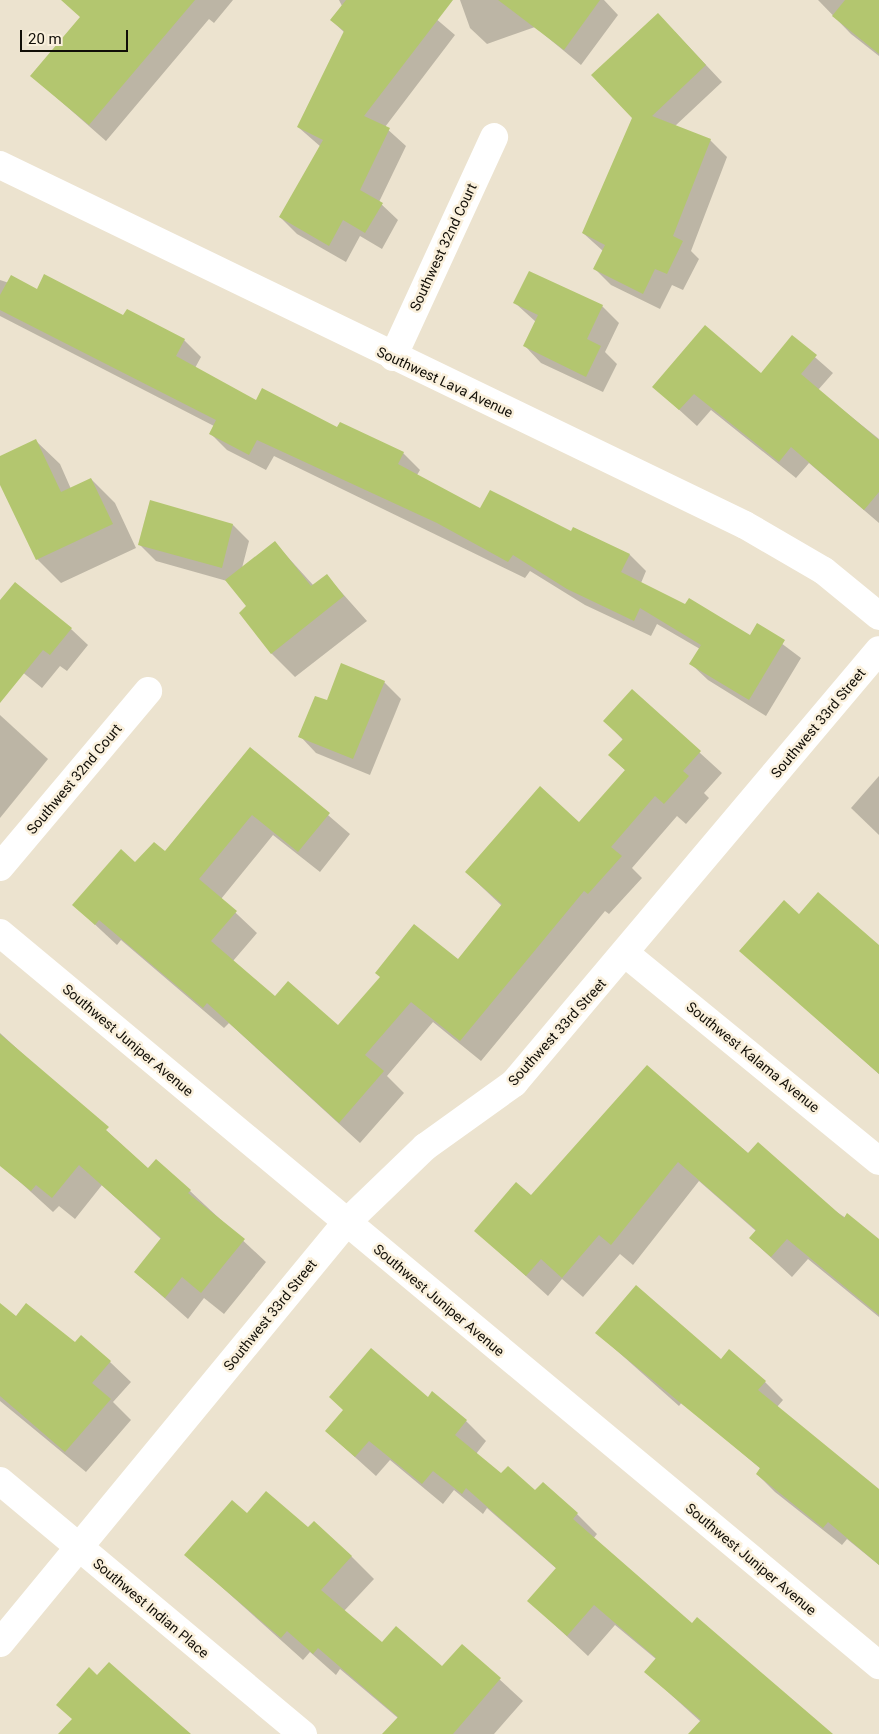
<!DOCTYPE html>
<style>
body{margin:0}
#map{position:relative;width:879px;height:1734px;overflow:hidden;background:#ece3cf;font-family:Roboto,sans-serif}
div>[style]{position:absolute}
.shadow>*{inset:0;background:#0003}
.building>*{inset:0;background:#b3c66f}
.minor>*{height:28px;margin:-14px;padding:0 14px;transform-origin:14px;border-radius:14px;background:#fff}
span{translate:-50% -50%;white-space:nowrap;text-align:center;line-height:1.15;-webkit-text-stroke:5px #faf0dc;paint-order:stroke}
.street-label{font-size:14px;color:#110e07}
.scale{position:absolute;left:20px;top:30px;width:108px;height:22px;box-sizing:border-box;border:2px solid #110e07;border-top:0;padding-left:6px;font-size:15px;line-height:18px;white-space:nowrap;color:#110e07;-webkit-text-stroke:4px #faf0dc;paint-order:stroke}
</style>
<div id="map">
<div class="shadow">
<i style="clip-path:polygon(87px 0,233px 0,214px 23px,209px 19px,106px 141px,32px 76px,81px 17px)"></i>
<i style="clip-path:polygon(339px 0,414px 0,455px 35px,385px 127px,406px 146px,379px 202px,398px 220px,382px 249px,360px 236px,346px 262px,297px 234px,280px 217px,321px 147px,298px 127px,345px 33px,331px 20px,342px 6px)"></i>
<i style="clip-path:polygon(460px 0,604px 0,618px 15px,581px 65px,535px 27px,487px 44px,470px 28px)"></i>
<i style="clip-path:polygon(818px 0,879px 0,879px 56px,851px 34px)"></i>
<i style="clip-path:polygon(675px 32px,722px 82px,675px 126px,710px 140px,727px 157px,691px 251px,699px 259px,683px 290px,672px 285px,660px 309px,611px 285px,594px 268px,603px 251px,583px 233px)"></i>
<i style="clip-path:polygon(0 280px,184px 340px,201px 357px,195px 368px,256px 402px,403px 453px,420px 470px,417px 475px,481px 510px,572px 532px,574px 528px,630px 555px,646px 571px,641px 583px,750px 637px,757px 625px,801px 658px,766px 716px,708px 680px,691px 664px,700px 649px,657px 624px,651px 636px,585px 605px,530px 571px,525px 578px,274px 456px,266px 470px,227px 450px,210px 433px,214px 426px,0 316px)"></i>
<i style="clip-path:polygon(515px 303px,602px 306px,619px 323px,605px 352px,617px 364px,603px 392px,541px 363px,525px 346px,536px 322px)"></i>
<i style="clip-path:polygon(792px 337px,833px 373px,818px 390px,879px 439px,879px 523px,809px 463px,796px 478px,711px 410px,697px 426px,654px 387px,762px 375px)"></i>
<i style="clip-path:polygon(36px 441px,60px 464px,71px 489px,91px 479px,115px 503px,136px 548px,61px 583px,37px 559px,0 482px,0 457px)"></i>
<i style="clip-path:polygon(233px 525px,249px 541px,242px 568px,275px 543px,314px 586px,327px 576px,367px 621px,295px 677px,271px 653px,248px 607px,227px 581px,156px 561px,139px 544px)"></i>
<i style="clip-path:polygon(1px 601px,71px 629px,88px 645px,67px 671px,60px 666px,42px 688px,0 654px)"></i>
<i style="clip-path:polygon(384px 682px,401px 699px,370px 775px,316px 753px,300px 736px,327px 702px)"></i>
<i style="clip-path:polygon(632px 691px,722px 773px,704px 793px,709px 798px,686px 824px,677px 816px,632px 868px,642px 878px,609px 914px,605px 911px,481px 1061px,433px 1022px,387px 1076px,404px 1093px,360px 1143px,229px 1023px,224px 1028px,121px 940px,117px 945px,74px 905px,135px 864px,165px 852px,250px 748px,350px 834px,320px 872px,273px 835px,221px 899px,257px 933px,233px 961px,275px 998px,338px 1026px,458px 960px,502px 906px,466px 872px,580px 824px,626px 771px,610px 755px,623px 740px,605px 721px)"></i>
<i style="clip-path:polygon(0 715px,48px 759px,0 818px)"></i>
<i style="clip-path:polygon(879px 776px,879px 835px,851px 808px)"></i>
<i style="clip-path:polygon(799px 916px,879px 947px,879px 1074px,741px 951px)"></i>
<i style="clip-path:polygon(0 1033px,148px 1169px,190px 1191px,266px 1262px,224px 1314px,204px 1298px,188px 1319px,135px 1272px,162px 1240px,102px 1185px,75px 1219px,59px 1206px,53px 1212px,9px 1172px,0 1124px)"></i>
<i style="clip-path:polygon(647px 1067px,749px 1154px,879px 1240px,879px 1317px,808px 1259px,792px 1277px,750px 1238px,756px 1231px,699px 1181px,633px 1265px,620px 1254px,583px 1297px,562px 1279px,548px 1296px,476px 1231px,532px 1197px)"></i>
<i style="clip-path:polygon(0 1304px,16px 1318px,110px 1362px,131px 1382px,113px 1402px,131px 1420px,86px 1472px,0 1401px)"></i>
<i style="clip-path:polygon(597px 1333px,721px 1361px,765px 1382px,783px 1400px,777px 1407px,879px 1491px,879px 1565px,847px 1539px,842px 1545px,775px 1492px,757px 1474px,761px 1469px,682px 1402px,679px 1406px)"></i>
<i style="clip-path:polygon(428px 1398px,466px 1421px,486px 1441px,476px 1454px,501px 1475px,577px 1514px,597px 1534px,593px 1539px,692px 1625px,831px 1734px,690px 1734px,701px 1722px,646px 1672px,656px 1659px,615px 1625px,588px 1656px,529px 1601px,557px 1569px,487px 1508px,483px 1514px,454px 1490px,443px 1504px,390px 1460px,376px 1476px,326px 1431px)"></i>
<i style="clip-path:polygon(247px 1515px,308px 1529px,351px 1556px,374px 1579px,344px 1611px,382px 1643px,442px 1668px,462px 1645px,523px 1701px,494px 1734px,399px 1734px,398px 1718px,340px 1669px,336px 1675px,310px 1652px,303px 1660px,186px 1555px)"></i>
</div>
<div class="building">
<i style="clip-path:polygon(61px 0,195px 0,89px 125px,30px 76px,80px 17px)"></i>
<i style="clip-path:polygon(346px 0,453px 0,364px 116px,390px 128px,360px 190px,383px 203px,365px 233px,343px 220px,329px 246px,279px 217px,323px 140px,297px 127px,344px 31px,330px 20px)"></i>
<i style="clip-path:polygon(498px 0,600px 0,564px 50px)"></i>
<i style="clip-path:polygon(845px 0,879px 0,879px 54px,832px 16px)"></i>
<i style="clip-path:polygon(658px 13px,706px 65px,652px 116px,711px 139px,673px 236px,683px 241px,667px 274px,655px 269px,643px 294px,593px 269px,605px 245px,582px 233px,632px 118px,591px 75px)"></i>
<i style="clip-path:polygon(529px 271px,603px 305px,587px 339px,601px 346px,586px 377px,523px 346px,538px 315px,513px 303px)"></i>
<i style="clip-path:polygon(44px 274px,123px 315px,127px 309px,185px 339px,176px 356px,256px 400px,262px 388px,337px 427px,340px 422px,404px 452px,398px 464px,480px 508px,490px 490px,571px 531px,573px 527px,630px 554px,621px 572px,685px 604px,689px 598px,750px 635px,757px 623px,785px 640px,749px 700px,689px 664px,701px 645px,640px 608px,634px 621px,567px 589px,513px 555px,508px 562px,437px 523px,257px 440px,249px 455px,209px 434px,216px 420px,0 310px,0 295px,11px 275px,37px 289px)"></i>
<i style="clip-path:polygon(705px 325px,761px 373px,792px 335px,817px 355px,801px 374px,879px 440px,879px 492px,864px 510px,791px 447px,779px 462px,694px 394px,679px 410px,652px 387px)"></i>
<i style="clip-path:polygon(36px 439px,61px 492px,91px 478px,113px 524px,36px 560px,0 485px,0 456px)"></i>
<i style="clip-path:polygon(150px 500px,233px 524px,222px 568px,138px 545px)"></i>
<i style="clip-path:polygon(275px 541px,311px 586px,327px 574px,344px 596px,271px 654px,239px 613px,246px 606px,225px 580px)"></i>
<i style="clip-path:polygon(15px 582px,72px 628px,50px 655px,43px 650px,0 703px,0 600px)"></i>
<i style="clip-path:polygon(341px 663px,385px 681px,353px 759px,298px 737px,315px 696px,327px 700px)"></i>
<i style="clip-path:polygon(632px 689px,701px 751px,683px 771px,689px 776px,664px 804px,655px 796px,611px 847px,622px 856px,588px 894px,584px 891px,460px 1041px,411px 1002px,365px 1055px,384px 1071px,339px 1123px,207px 1003px,203px 1008px,99px 920px,95px 925px,72px 905px,121px 849px,135px 862px,154px 842px,165px 851px,250px 747px,330px 813px,298px 852px,252px 815px,199px 879px,237px 911px,211px 941px,275px 996px,288px 981px,338px 1025px,380px 977px,375px 973px,414px 924px,458px 959px,502px 904px,465px 872px,540px 786px,579px 822px,625px 770px,608px 755px,623px 739px,603px 721px)"></i>
<i style="clip-path:polygon(818px 892px,879px 945px,879px 1074px,739px 951px,784px 900px,799px 914px)"></i>
<i style="clip-path:polygon(0 1034px,109px 1127px,106px 1130px,148px 1168px,156px 1159px,191px 1190px,188px 1193px,245px 1239px,201px 1293px,182px 1277px,165px 1298px,134px 1272px,161px 1238px,79px 1165px,52px 1198px,36px 1185px,31px 1191px,0 1166px)"></i>
<i style="clip-path:polygon(647px 1065px,748px 1153px,758px 1142px,844px 1218px,847px 1213px,879px 1239px,879px 1315px,787px 1239px,771px 1257px,749px 1238px,756px 1230px,678px 1162px,611px 1245px,599px 1235px,562px 1278px,541px 1259px,526px 1276px,474px 1231px,516px 1182px,531px 1195px)"></i>
<i style="clip-path:polygon(636px 1285px,721px 1359px,729px 1349px,766px 1381px,758px 1390px,879px 1489px,879px 1565px,828px 1522px,823px 1528px,756px 1474px,760px 1468px,595px 1333px)"></i>
<i style="clip-path:polygon(0 1303px,16px 1316px,26px 1303px,75px 1342px,81px 1335px,111px 1361px,92px 1383px,111px 1399px,65px 1452px,0 1396px)"></i>
<i style="clip-path:polygon(371px 1348px,428px 1397px,432px 1391px,467px 1420px,455px 1435px,501px 1473px,508px 1466px,535px 1490px,543px 1482px,578px 1513px,573px 1519px,692px 1623px,697px 1617px,833px 1734px,688px 1734px,701px 1720px,644px 1672px,656px 1658px,594px 1605px,567px 1636px,527px 1601px,556px 1568px,466px 1488px,462px 1494px,433px 1471px,422px 1484px,369px 1441px,355px 1457px,325px 1431px,343px 1410px,329px 1397px)"></i>
<i style="clip-path:polygon(266px 1491px,308px 1527px,314px 1521px,352px 1556px,321px 1590px,382px 1642px,396px 1626px,442px 1666px,462px 1644px,501px 1678px,453px 1734px,382px 1734px,398px 1717px,318px 1648px,313px 1654px,287px 1631px,281px 1638px,184px 1555px,232px 1500px,247px 1513px)"></i>
<i style="clip-path:polygon(109px 1662px,136px 1686px,191px 1734px,58px 1734px,72px 1719px,56px 1705px,89px 1667px,97px 1675px)"></i>
</div>
<div class="minor">
<i style="left:0;top:165px;width:827px;rotate:25.79deg"></i>
<i style="left:745px;top:525px;width:91px;rotate:30.2deg"></i>
<i style="left:824px;top:571px;width:71px;rotate:39.3deg"></i>
<i style="left:393px;top:357px;width:242px;rotate:-65.3deg"></i>
<i style="left:0;top:867px;width:230px;rotate:-49.9deg"></i>
<i style="left:0;top:933px;width:1144px;rotate:39.79deg"></i>
<i style="left:626px;top:954px;width:327px;rotate:39.3deg"></i>
<i style="left:0;top:1481px;width:395px;rotate:39.9deg"></i>
<i style="left:0;top:1643px;width:544px;rotate:-50.52deg"></i>
<i style="left:346px;top:1223px;width:110px;rotate:-43.9deg"></i>
<i style="left:425px;top:1147px;width:110px;rotate:-35.7deg"></i>
<i style="left:514px;top:1083px;width:566px;rotate:-49.87deg"></i>
</div>
<div class="street-label">
<span style="left:443px;top:247px;rotate:-65deg">Southwest 32nd Court</span>
<span style="left:445px;top:382px;rotate:25deg">Southwest Lava Avenue</span>
<span style="left:818px;top:723px;rotate:-50deg">Southwest 33rd Street</span>
<span style="left:74px;top:779px;rotate:-50deg">Southwest 32nd Court</span>
<span style="left:557px;top:1032px;rotate:-48deg">Southwest 33rd Street</span>
<span style="left:128px;top:1040px;rotate:40deg">Southwest Juniper Avenue</span>
<span style="left:753px;top:1057px;rotate:39deg">Southwest Kalama Avenue</span>
<span style="left:439px;top:1300px;rotate:40deg">Southwest Juniper Avenue</span>
<span style="left:270px;top:1315px;rotate:-51deg">Southwest 33rd Street</span>
<span style="left:751px;top:1559px;rotate:40deg">Southwest Juniper Avenue</span>
<span style="left:151px;top:1608px;rotate:40deg">Southwest Indian Place</span>
</div>
<div class="scale">20 m</div>
</div>
